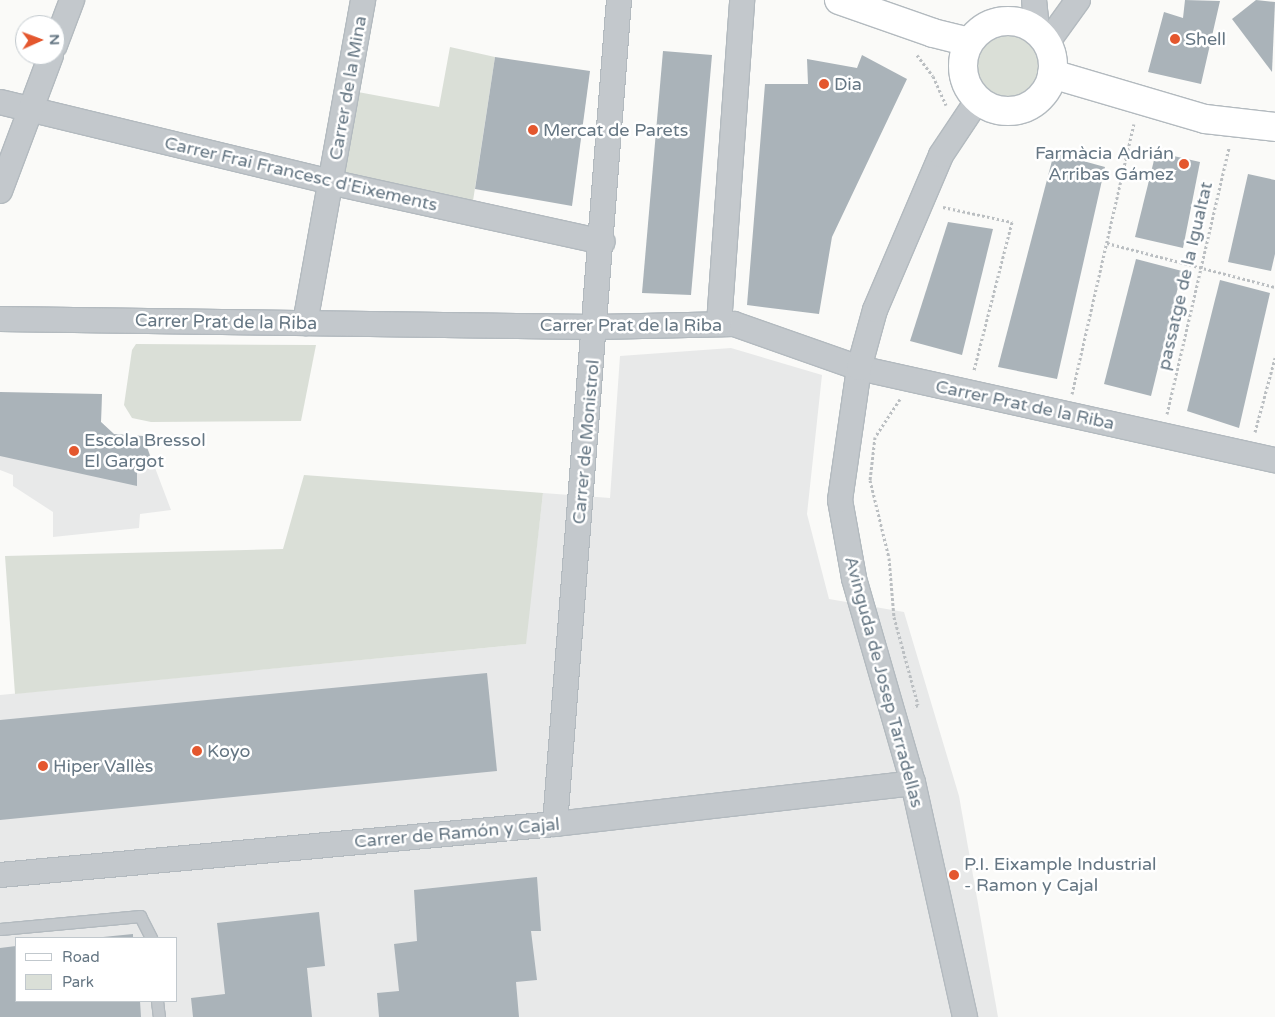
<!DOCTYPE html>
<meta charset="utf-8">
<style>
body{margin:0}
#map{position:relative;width:1275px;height:1017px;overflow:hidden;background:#fafaf8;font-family:"Varela Round",sans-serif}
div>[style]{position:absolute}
.built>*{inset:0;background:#e8e9e9}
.green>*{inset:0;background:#dadfd7}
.round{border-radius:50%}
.building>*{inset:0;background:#aab3b9}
.path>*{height:3px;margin-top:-1.5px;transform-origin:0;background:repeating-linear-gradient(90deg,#bbbfc2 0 2.5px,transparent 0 5px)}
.roads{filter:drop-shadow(1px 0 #b3babf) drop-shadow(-1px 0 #b3babf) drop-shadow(0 1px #b3babf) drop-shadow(0 -1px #b3babf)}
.lane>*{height:11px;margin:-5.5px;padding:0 5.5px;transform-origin:5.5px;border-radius:5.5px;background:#c3c8cc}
.street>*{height:24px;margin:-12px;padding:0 12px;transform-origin:12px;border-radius:12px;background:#c3c8cc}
.secondary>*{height:28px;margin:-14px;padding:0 14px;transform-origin:14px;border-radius:14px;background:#fff}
.secondary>.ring{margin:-14px;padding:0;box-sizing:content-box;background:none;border:28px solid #fff;border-radius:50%}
.dots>*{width:14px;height:14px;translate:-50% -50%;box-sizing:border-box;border:2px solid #fff;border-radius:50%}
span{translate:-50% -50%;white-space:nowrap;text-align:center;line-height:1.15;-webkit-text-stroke:5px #fff;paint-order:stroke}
.poi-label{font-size:18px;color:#657683}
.left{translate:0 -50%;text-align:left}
.right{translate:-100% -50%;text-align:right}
.street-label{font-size:18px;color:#657683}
.legend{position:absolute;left:15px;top:937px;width:162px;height:65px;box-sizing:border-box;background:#fff;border:1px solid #c1c8cd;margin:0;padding:6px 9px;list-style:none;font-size:15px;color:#657683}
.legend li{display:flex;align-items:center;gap:10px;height:25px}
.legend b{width:25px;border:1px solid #c1c8cd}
.north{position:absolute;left:15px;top:15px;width:50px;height:50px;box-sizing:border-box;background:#fff;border:1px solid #c1c8cd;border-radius:50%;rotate:88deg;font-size:14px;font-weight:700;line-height:20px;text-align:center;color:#657683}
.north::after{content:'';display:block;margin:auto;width:18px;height:22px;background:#e4572e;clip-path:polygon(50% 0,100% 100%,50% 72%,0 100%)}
</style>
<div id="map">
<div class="built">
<i style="clip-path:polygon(evenodd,731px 348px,822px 375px,807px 514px,829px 599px,904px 612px,959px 796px,998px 1017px,0 1017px,0 695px,525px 644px,543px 493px,610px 498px,620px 356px,731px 348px,16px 938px,176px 938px,176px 1001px,16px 1001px,16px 938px)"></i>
<i style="clip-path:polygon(0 393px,102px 394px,101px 422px,114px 434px,143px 436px,171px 510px,140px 514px,139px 528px,53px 537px,53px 512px,13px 486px,13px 475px,0 470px)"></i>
</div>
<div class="green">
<i class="round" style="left:973px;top:32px;width:68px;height:68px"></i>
<i style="clip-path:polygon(450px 47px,495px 57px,471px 214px,330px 182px,347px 90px,439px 107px)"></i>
<i style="clip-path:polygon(136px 344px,316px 345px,301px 421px,151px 422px,132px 418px,124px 405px,132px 350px)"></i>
<i style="clip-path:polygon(304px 475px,543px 493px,526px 644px,15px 694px,5px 556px,283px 549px)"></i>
</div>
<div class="building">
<i style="clip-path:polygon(1185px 0,1220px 1px,1201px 84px,1148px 72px,1164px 12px,1183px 18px)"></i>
<i style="clip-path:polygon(1256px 0,1275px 2px,1272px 72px,1232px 19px)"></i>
<i style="clip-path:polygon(663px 51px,712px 55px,691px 295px,642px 293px)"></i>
<i style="clip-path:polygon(862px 55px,907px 79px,832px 237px,819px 314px,747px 305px,765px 84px,808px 84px,807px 59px,857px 68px)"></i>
<i style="clip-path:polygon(495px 57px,590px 71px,572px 206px,475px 189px)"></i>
<i style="clip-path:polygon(1156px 152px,1200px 162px,1183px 248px,1135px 237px)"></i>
<i style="clip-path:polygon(1054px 153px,1105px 167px,1057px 379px,998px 367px)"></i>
<i style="clip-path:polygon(1248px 174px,1275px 180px,1275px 254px,1271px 271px,1228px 262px)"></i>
<i style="clip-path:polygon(948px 222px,993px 229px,962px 355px,910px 341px)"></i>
<i style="clip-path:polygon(1136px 259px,1182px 271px,1151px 396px,1104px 384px)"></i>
<i style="clip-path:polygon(1220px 280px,1270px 293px,1239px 428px,1187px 411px)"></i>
<i style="clip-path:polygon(0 392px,102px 394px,101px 422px,114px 434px,143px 436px,154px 467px,137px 466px,137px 486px,0 456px)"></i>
<i style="clip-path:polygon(487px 673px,497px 771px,0 820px,0 720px)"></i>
<i style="clip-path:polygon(537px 877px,541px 931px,531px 931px,537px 980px,516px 982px,519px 1017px,379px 1017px,377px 993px,399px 991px,394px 944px,417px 941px,414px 890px)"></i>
<i style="clip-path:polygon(319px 912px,325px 966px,307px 968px,312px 1017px,193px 1017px,191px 998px,225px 994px,217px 923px)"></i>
<i style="clip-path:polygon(133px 934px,133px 938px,103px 938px,103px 937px)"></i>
<i style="clip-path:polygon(16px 946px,16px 1001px,140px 1001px,141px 1017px,0 1017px,0 948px)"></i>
</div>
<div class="path">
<i style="left:917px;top:55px;width:26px;rotate:53deg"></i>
<i style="left:933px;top:76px;width:32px;rotate:66deg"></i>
<i style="left:943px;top:207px;width:71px;rotate:12.3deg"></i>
<i style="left:1012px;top:222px;width:153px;rotate:104.4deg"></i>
<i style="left:1107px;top:243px;width:174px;rotate:14.7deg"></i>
<i style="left:1072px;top:394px;width:277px;rotate:-77.1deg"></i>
<i style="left:900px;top:399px;width:45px;rotate:123.3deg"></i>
<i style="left:875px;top:437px;width:43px;rotate:96.6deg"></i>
<i style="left:870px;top:480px;width:80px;rotate:76.3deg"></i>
<i style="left:889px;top:558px;width:59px;rotate:85.2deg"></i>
<i style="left:894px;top:617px;width:91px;rotate:74.7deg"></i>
<i style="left:918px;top:705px;width:5px;rotate:158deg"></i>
<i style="left:1167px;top:414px;width:274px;rotate:-76.9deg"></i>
<i style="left:1255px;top:432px;width:77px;rotate:-74.9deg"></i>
</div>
<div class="roads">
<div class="lane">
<i style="left:0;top:929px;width:141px;rotate:-5.3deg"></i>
<i style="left:140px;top:916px;width:25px;rotate:63deg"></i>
<i style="left:157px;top:1001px;width:16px;rotate:83deg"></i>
</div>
<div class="street">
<i style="left:1034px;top:0;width:31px;rotate:84deg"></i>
<i style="left:1047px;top:43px;width:53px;rotate:-54.2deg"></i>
<i style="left:55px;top:45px;width:48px;rotate:-69.3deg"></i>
<i style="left:0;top:102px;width:340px;rotate:13.6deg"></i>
<i style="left:330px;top:182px;width:279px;rotate:12.4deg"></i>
<i style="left:0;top:191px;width:145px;rotate:-69.4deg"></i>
<i style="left:0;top:319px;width:596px;rotate:0.77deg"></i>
<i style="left:596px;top:327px;width:138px;rotate:-1.2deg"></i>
<i style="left:734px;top:324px;width:133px;rotate:19.4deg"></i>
<i style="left:859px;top:368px;width:426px;rotate:12.5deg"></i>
<i style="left:305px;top:323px;width:328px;rotate:-79.8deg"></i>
<i style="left:719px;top:324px;width:325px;rotate:-85.9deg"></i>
<i style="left:555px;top:824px;width:826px;rotate:-85.56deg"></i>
<i style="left:0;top:875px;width:557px;rotate:-5.25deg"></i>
<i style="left:555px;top:824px;width:360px;rotate:-6.5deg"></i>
<i style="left:965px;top:1017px;width:240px;rotate:-102.5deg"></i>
<i style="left:913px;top:783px;width:213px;rotate:-106.1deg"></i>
<i style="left:854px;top:578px;width:79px;rotate:-100.2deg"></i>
<i style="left:840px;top:500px;width:133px;rotate:-81.8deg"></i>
<i style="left:859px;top:368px;width:60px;rotate:-74.6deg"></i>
<i style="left:875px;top:310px;width:168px;rotate:-66.9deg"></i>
<i style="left:941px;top:155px;width:65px;rotate:-56.3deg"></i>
</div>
<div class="secondary">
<i style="left:839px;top:0;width:100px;rotate:19.3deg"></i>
<i style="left:933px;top:33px;width:37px;rotate:14deg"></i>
<i class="ring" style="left:963px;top:21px;width:62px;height:62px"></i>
<i style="left:1052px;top:74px;width:159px;rotate:16.4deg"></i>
<i style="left:1205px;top:119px;width:70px;rotate:6.5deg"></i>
</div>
</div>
<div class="dots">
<i style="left:1175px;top:39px;background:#e4572e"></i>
<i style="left:824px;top:84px;background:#e4572e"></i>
<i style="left:533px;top:130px;background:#e4572e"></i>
<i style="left:1184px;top:164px;background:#e4572e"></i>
<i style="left:74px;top:451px;background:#e4572e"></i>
<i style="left:197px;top:751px;background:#e4572e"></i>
<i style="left:43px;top:766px;background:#e4572e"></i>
<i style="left:954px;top:875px;background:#e4572e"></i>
</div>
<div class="poi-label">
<span class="left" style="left:1185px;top:39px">Shell</span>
<span class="left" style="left:834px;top:84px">Dia</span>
<span class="left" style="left:543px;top:130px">Mercat de Parets</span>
<span class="right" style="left:1174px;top:164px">Farmàcia Adrián<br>Arribas Gámez</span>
<span class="left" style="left:84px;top:451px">Escola Bressol<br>El Gargot</span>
<span class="left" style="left:207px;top:751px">Koyo</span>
<span class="left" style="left:53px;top:766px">Hiper Vallès</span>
<span class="left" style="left:964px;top:875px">P.I. Eixample Industrial<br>- Ramon y Cajal</span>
</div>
<div class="street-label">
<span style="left:348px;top:88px;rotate:-80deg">Carrer de la Mina</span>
<span style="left:301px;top:174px;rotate:13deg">Carrer Frai Francesc d'Eixements</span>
<span style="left:1185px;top:276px;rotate:-77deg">passatge de la Igualtat</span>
<span style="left:226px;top:322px;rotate:1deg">Carrer Prat de la Riba</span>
<span style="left:631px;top:325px">Carrer Prat de la Riba</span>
<span style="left:1025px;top:405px;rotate:12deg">Carrer Prat de la Riba</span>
<span style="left:586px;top:442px;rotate:-85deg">Carrer de Monistrol</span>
<span style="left:884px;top:682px;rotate:75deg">Avinguda de Josep Tarradellas</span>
<span style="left:457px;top:833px;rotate:-5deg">Carrer de Ramón y Cajal</span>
</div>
<ul class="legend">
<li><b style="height:6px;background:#fff"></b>Road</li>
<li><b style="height:14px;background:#dadfd7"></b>Park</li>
</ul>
<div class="north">N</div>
</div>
